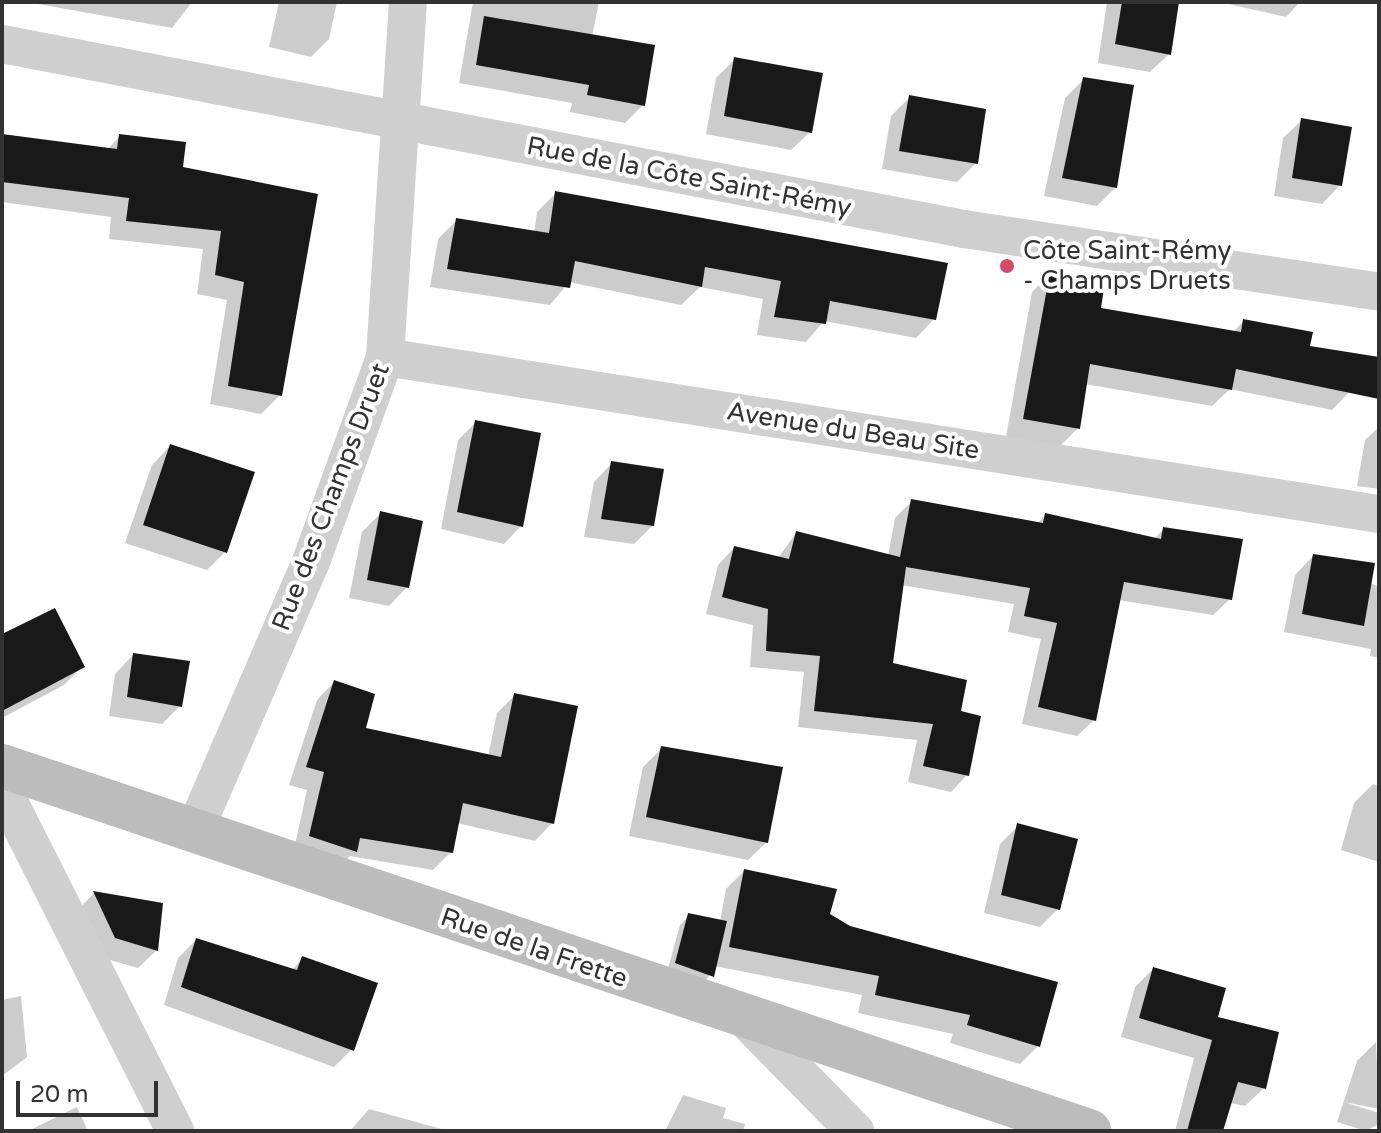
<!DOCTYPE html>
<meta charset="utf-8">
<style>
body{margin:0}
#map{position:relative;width:1381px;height:1133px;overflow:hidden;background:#fff;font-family:"Varela Round",sans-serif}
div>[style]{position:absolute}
.shadow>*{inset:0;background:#0003}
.building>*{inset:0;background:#191919}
.street>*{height:38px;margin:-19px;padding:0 19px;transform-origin:19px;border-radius:19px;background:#cfcfcf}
.secondary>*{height:44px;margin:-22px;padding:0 22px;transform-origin:22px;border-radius:22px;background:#bcbcbc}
.dots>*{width:22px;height:22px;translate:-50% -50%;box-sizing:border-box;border:4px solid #fff;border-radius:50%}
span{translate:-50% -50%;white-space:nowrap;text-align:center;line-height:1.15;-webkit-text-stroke:8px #fff;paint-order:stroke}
.street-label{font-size:26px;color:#323232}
.poi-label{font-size:26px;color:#323232}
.left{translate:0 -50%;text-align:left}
.frame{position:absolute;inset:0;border:4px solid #323232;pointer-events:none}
.scale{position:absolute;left:16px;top:1081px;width:142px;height:36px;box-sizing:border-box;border:4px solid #323232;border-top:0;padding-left:10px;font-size:24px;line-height:28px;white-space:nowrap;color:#323232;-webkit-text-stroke:6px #fff;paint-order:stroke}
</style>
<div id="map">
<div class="shadow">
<i style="clip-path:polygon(27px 2px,192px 2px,172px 28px)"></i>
<i style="clip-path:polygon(279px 2px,337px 2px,329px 39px,311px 57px,269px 47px)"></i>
<i style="clip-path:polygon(473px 2px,599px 2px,592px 37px,643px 105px,625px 123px,570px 112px,572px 103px,459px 83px)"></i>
<i style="clip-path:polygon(1107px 2px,1177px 2px,1169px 54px,1150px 72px,1098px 63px)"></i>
<i style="clip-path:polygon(1219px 2px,1300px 2px,1286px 17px)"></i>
<i style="clip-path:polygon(735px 59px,810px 132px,791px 150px,706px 134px,716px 78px)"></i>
<i style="clip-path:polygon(1084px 79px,1116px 187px,1097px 206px,1044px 196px,1065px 98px)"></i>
<i style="clip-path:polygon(910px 97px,976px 163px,957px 182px,882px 169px,891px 116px)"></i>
<i style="clip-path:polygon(1302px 120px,1340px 185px,1322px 204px,1274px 196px,1283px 138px)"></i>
<i style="clip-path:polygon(2px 136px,107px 150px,120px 136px,181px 169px,315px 196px,280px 395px,261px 414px,210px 404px,227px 300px,197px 294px,203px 249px,109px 239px,111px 217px,2px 202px)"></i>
<i style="clip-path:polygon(556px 193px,934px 319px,916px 338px,824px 321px,806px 342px,757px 335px,763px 299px,700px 287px,681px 305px,569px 282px,550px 305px,430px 287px,438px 239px,457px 220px,534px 233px,537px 212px)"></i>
<i style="clip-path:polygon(1050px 274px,1099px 310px,1233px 332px,1244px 321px,1308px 348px,1349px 392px,1332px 410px,1230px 389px,1212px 406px,1085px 384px,1078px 428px,1060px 446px,1006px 437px,1032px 292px)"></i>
<i style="clip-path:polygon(476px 422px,521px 526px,504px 544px,441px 529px,458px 440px)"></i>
<i style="clip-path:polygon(1379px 427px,1379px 489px,1357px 486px,1365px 440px)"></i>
<i style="clip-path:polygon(170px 446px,225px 552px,207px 570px,125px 543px,152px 465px)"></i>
<i style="clip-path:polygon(612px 463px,653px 525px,634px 544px,584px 537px,594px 482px)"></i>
<i style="clip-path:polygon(912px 501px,1037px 524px,1045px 515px,1154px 539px,1164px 529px,1230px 599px,1213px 615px,1118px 600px,1094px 720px,1077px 736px,1022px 724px,1041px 639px,1008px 632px,1014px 604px,901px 585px,891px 664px,958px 713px,967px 775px,951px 792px,908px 782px,917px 740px,798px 727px,804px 672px,750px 667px,753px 625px,706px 614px,718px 565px,734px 548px,778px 558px,796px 533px,888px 556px,895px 518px)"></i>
<i style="clip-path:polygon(381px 513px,407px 587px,389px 606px,349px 598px,362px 532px)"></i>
<i style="clip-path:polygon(1313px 556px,1379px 587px,1379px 658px,1370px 656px,1371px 649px,1284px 632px,1295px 575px)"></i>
<i style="clip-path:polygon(2px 636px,83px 666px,64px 685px,2px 718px)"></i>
<i style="clip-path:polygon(133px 655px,180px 706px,162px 724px,109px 716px,115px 674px)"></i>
<i style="clip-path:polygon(334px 682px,363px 730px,488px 757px,497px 713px,515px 695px,552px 823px,535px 841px,457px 823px,451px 852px,433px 870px,350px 856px,338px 869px,293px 854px,307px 790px,289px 785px,317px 700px)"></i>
<i style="clip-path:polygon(662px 748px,767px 842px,748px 860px,629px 836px,643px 767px)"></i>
<i style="clip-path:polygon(1373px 784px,1379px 786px,1379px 862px,1341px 850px,1354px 803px)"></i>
<i style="clip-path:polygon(1018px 826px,1058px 909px,1040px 927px,984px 913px,1000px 844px)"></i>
<i style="clip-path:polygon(744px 871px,828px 915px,1038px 1046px,1020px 1064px,950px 1043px,953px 1034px,858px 1013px,862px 995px,715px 966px,703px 985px,667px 972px,680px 925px,689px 916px,720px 922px,726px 889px)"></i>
<i style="clip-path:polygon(94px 893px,161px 904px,157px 950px,138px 968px,96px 956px,76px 912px)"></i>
<i style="clip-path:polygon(196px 940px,291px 971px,302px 959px,352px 1049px,334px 1067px,164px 1005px,178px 958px)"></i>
<i style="clip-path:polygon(1153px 969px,1216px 1019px,1264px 1088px,1245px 1106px,1230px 1103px,1220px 1131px,1175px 1131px,1194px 1058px,1121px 1037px,1135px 987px)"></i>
<i style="clip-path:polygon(21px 996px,27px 1057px,2px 1076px,2px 1000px)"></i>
<i style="clip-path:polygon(1376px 1042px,1379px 1109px,1344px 1102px,1379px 1113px,1379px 1124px,1366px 1131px,1337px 1122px,1357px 1061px)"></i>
<i style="clip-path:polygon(683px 1095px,726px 1108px,723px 1118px,745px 1124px,743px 1131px,665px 1131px)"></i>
<i style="clip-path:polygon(77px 1107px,88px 1131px,28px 1131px)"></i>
<i style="clip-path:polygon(369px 1109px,449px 1131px,350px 1131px)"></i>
</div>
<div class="building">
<i style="clip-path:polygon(1122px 2px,1179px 2px,1171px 55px,1115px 44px)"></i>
<i style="clip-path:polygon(484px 16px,655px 45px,645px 106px,587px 95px,589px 85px,476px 65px)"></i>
<i style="clip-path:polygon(734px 57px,823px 73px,812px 133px,724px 116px)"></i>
<i style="clip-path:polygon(1083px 77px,1134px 85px,1117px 188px,1062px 178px)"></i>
<i style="clip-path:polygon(909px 95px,986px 109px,978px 164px,899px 151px)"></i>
<i style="clip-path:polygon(1301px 118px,1352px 127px,1342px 186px,1292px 178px)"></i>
<i style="clip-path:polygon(2px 134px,117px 149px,119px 134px,186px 142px,183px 167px,318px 194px,282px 396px,228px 386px,244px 282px,215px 275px,221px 231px,126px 221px,129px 198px,2px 182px)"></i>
<i style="clip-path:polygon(555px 191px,948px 263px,936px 320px,830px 301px,826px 324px,774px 317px,781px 281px,705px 267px,702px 287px,575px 261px,570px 288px,447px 269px,456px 218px,549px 233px)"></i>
<i style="clip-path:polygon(1050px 272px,1105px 282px,1101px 308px,1241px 332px,1243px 319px,1313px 332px,1310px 346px,1379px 357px,1379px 399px,1236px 369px,1232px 390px,1090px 364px,1080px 429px,1023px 419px)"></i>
<i style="clip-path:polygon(475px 420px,541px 433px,523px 527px,457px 512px)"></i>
<i style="clip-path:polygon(170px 444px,255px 472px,227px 553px,143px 525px)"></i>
<i style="clip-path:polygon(611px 461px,664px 469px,654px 526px,601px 519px)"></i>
<i style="clip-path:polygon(911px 499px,1043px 523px,1045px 513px,1161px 539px,1163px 527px,1243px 539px,1232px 600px,1124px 582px,1096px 721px,1038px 707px,1057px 623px,1024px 616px,1030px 588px,906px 567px,893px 663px,967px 680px,961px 711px,981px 716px,969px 776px,923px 766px,933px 724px,814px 711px,820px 656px,766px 651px,768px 609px,722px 597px,734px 546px,789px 559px,796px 531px,900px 557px)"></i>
<i style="clip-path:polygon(380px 511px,423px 521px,409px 588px,367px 580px)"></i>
<i style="clip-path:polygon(1313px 554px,1375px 563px,1364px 626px,1302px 614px)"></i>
<i style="clip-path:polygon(55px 608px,85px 667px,2px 711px,2px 634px)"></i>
<i style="clip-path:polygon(133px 653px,190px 661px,182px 707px,127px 697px)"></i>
<i style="clip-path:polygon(334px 680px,375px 694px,366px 728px,501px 757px,514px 693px,578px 706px,554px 824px,463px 803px,453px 853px,360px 838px,357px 852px,309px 836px,324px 772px,306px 767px)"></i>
<i style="clip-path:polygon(661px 746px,783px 767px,768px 843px,646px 817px)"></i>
<i style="clip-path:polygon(1017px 823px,1078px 839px,1060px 910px,1001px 895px)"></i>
<i style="clip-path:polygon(744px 869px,837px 889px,830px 914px,850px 926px,1058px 982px,1040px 1047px,967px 1025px,970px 1015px,875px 995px,879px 976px,729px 947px)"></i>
<i style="clip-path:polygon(93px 891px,163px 903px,158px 951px,115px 938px)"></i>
<i style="clip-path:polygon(688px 913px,727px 921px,714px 977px,675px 963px)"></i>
<i style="clip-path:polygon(196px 938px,297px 970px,302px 956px,378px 983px,354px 1051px,181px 987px)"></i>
<i style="clip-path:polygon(1153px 967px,1226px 988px,1218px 1017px,1279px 1032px,1266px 1089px,1238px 1082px,1223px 1131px,1187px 1131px,1212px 1040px,1139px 1018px)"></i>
</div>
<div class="street">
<i style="left:2px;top:44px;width:980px;rotate:10.89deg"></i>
<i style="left:964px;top:229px;width:420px;rotate:8.6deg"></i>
<i style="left:385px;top:357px;width:1006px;rotate:8.98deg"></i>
<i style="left:2px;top:788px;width:384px;rotate:63.2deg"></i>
<i style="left:194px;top:832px;width:297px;rotate:-66.6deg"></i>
<i style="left:312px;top:559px;width:215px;rotate:-70.1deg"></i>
<i style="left:385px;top:357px;width:356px;rotate:-86.3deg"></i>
<i style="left:746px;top:1020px;width:156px;rotate:45.5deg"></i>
</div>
<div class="secondary">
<i style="left:2px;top:766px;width:1147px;rotate:18.56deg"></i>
</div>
<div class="dots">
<i style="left:1007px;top:266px;background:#d34b68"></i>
</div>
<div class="street-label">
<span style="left:689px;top:177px;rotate:11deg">Rue de la Côte Saint-Rémy</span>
<span style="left:853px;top:431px;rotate:9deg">Avenue du Beau Site</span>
<span style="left:331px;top:497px;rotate:-69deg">Rue des Champs Druet</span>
<span style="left:534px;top:948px;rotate:19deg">Rue de la Frette</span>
</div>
<div class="poi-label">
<span class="left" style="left:1023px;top:266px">Côte Saint-Rémy<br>- Champs Druets</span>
</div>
<div class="frame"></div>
<div class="scale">20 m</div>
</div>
